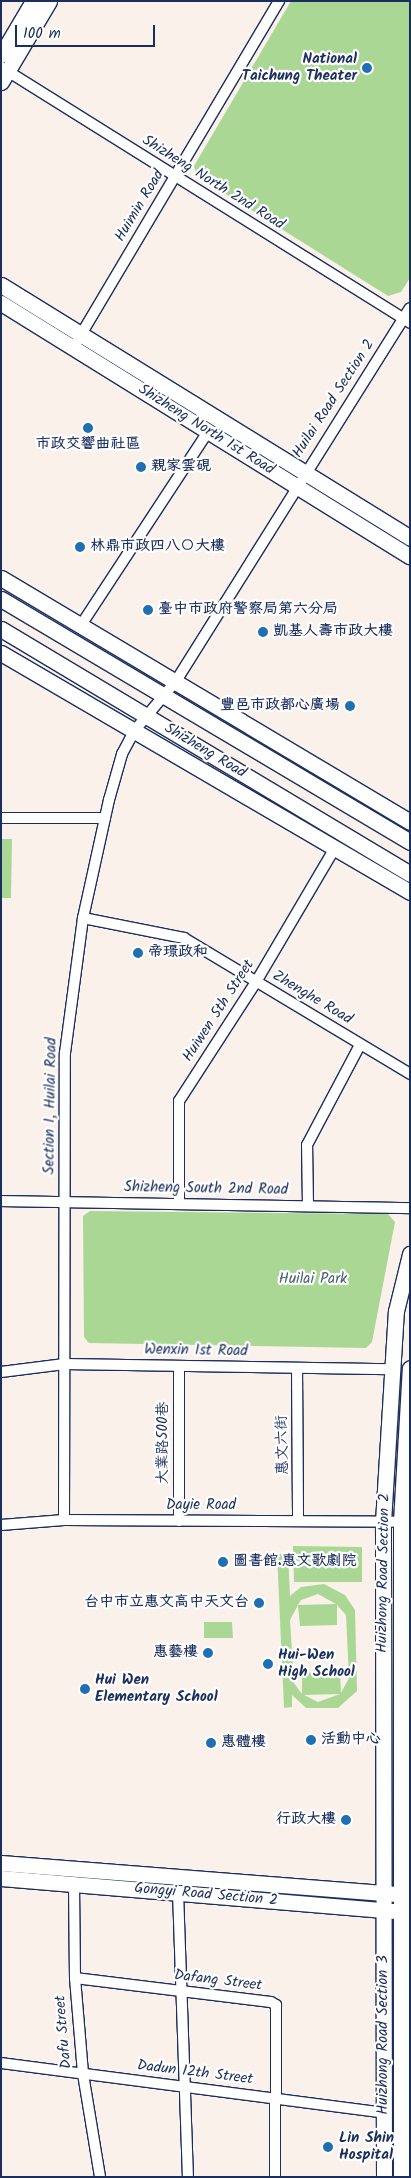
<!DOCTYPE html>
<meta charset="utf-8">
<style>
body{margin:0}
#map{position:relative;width:411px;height:2178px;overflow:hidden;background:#fbf1eb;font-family:Kalam,"LXGW WenKai TC",sans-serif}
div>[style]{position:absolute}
.green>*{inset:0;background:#abd795}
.roads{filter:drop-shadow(1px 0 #1b2f5e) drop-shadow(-1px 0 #1b2f5e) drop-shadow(0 1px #1b2f5e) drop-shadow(0 -1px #1b2f5e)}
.street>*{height:10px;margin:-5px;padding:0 5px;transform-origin:5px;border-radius:5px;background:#fff}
.secondary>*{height:15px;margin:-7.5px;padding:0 7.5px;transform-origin:7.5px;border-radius:7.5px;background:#fff}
.dots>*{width:14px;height:14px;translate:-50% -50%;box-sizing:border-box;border:2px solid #fff;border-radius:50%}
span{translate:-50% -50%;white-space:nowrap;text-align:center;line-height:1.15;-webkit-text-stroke:4.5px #fff;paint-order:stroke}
.poi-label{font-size:15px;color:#1b2f5e;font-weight:700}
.right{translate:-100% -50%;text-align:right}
.left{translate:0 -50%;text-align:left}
.street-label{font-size:15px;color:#1b2f5e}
.park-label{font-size:15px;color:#46616e}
.frame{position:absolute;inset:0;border:2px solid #1b2f5e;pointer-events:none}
.scale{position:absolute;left:15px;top:25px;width:140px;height:22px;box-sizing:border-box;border:2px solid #1b2f5e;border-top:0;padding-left:6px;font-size:15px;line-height:18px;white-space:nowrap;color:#1b2f5e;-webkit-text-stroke:4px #fff;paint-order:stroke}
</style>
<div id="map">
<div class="green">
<i style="clip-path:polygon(291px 1px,410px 1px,410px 278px,401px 292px,388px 296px,197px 176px,194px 166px)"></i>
<i style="clip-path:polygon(1px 839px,12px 839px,11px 898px,1px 898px)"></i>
<i style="clip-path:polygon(90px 1211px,388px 1214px,395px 1222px,372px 1342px,366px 1348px,89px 1343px,84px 1337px,83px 1216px)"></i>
<i style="clip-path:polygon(293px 1546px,362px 1547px,362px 1582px,294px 1582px)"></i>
<i style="clip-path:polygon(evenodd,277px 1554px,288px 1554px,290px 1596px,301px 1587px,324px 1584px,345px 1595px,355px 1610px,357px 1691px,338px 1708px,306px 1708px,292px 1695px,292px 1707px,284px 1708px,277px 1554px,318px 1594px,336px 1604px,298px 1605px,301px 1600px,318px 1594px,277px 1554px,298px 1605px,300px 1626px,337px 1625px,337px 1605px,346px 1615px,349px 1678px,341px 1693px,340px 1672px,302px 1673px,302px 1694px,294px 1683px,290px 1620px,298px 1605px,277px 1554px,340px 1694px,318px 1702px,304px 1695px,340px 1694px)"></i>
<i style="clip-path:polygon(204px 1622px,232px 1622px,233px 1638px,204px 1638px)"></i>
</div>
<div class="roads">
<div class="street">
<i style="left:1px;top:67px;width:483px;rotate:32deg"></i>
<i style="left:73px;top:348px;width:404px;rotate:-59.3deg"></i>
<i style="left:81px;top:625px;width:231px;rotate:-56.7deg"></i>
<i style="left:1px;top:818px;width:104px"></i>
<i style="left:83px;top:918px;width:103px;rotate:11.2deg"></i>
<i style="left:184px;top:938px;width:264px;rotate:31deg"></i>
<i style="left:1px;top:1201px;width:409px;rotate:1deg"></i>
<i style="left:179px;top:1204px;width:103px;rotate:-90deg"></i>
<i style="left:179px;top:1101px;width:142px;rotate:-57.1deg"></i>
<i style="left:256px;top:982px;width:156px;rotate:-59.5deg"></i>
<i style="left:308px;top:1206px;width:61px;rotate:-90.9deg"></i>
<i style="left:307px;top:1145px;width:113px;rotate:-62.1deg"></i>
<i style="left:179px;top:1366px;width:155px;rotate:90deg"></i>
<i style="left:297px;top:1368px;width:153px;rotate:89.6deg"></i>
<i style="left:1px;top:1372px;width:64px;rotate:-7.2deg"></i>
<i style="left:64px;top:1364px;width:327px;rotate:0.9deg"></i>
<i style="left:64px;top:1520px;width:467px;rotate:-89.9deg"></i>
<i style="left:65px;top:1053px;width:136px;rotate:-82.4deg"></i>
<i style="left:83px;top:918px;width:121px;rotate:-77.6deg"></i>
<i style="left:109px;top:800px;width:48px;rotate:-74.2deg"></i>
<i style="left:122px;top:754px;width:27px;rotate:-62deg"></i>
<i style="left:135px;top:730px;width:64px;rotate:-50.1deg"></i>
<i style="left:176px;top:681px;width:440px;rotate:-57.9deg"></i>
<i style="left:1px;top:1525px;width:63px;rotate:-4.5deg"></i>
<i style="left:64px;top:1520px;width:346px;rotate:0.3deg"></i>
<i style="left:74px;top:1884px;width:94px;rotate:89.4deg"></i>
<i style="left:75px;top:1978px;width:96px;rotate:85.2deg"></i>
<i style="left:83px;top:2074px;width:104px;rotate:80.6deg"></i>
<i style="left:178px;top:1892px;width:285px;rotate:88deg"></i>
<i style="left:75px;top:1978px;width:197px;rotate:7deg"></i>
<i style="left:271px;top:2002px;width:6px;rotate:31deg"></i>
<i style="left:276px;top:2005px;width:172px;rotate:90.3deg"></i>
<i style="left:1px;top:2063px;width:386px;rotate:7.4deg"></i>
</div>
<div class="secondary">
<i style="left:1px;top:55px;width:63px;rotate:-59.3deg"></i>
<i style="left:1px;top:82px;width:94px;rotate:-59.3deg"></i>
<i style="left:1px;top:285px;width:481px;rotate:31.7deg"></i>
<i style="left:1px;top:303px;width:481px;rotate:31.8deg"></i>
<i style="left:1px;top:578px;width:476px;rotate:30.8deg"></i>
<i style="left:1px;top:599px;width:476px;rotate:30.7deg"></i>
<i style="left:1px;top:629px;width:477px;rotate:30.9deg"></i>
<i style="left:1px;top:653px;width:474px;rotate:30.3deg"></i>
<i style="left:1px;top:1863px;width:393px;rotate:4.5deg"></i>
<i style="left:1px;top:1878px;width:393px;rotate:4.8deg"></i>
<i style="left:384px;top:2177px;width:655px;rotate:-90.09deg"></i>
<i style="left:383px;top:1522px;width:211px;rotate:-86.5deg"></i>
<i style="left:396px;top:1311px;width:59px;rotate:-76.2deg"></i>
<i style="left:401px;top:2177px;width:655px;rotate:-90deg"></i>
<i style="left:401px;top:1522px;width:154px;rotate:-86.7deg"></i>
</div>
</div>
<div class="dots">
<i style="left:367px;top:68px;background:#1f6fb2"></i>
<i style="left:88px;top:428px;background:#1f6fb2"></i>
<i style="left:141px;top:467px;background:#1f6fb2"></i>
<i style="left:80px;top:547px;background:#1f6fb2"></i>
<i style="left:148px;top:610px;background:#1f6fb2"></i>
<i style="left:263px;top:632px;background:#1f6fb2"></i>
<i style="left:350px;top:706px;background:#1f6fb2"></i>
<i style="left:138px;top:953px;background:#1f6fb2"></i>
<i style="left:223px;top:1562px;background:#1f6fb2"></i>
<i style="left:259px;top:1603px;background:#1f6fb2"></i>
<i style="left:208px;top:1653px;background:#1f6fb2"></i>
<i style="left:268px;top:1664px;background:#1f6fb2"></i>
<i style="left:85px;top:1689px;background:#1f6fb2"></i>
<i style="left:311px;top:1740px;background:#1f6fb2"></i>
<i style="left:211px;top:1743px;background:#1f6fb2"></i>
<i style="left:346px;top:1820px;background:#1f6fb2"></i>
<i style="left:328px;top:2147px;background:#1f6fb2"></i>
</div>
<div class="poi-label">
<span class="right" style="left:357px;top:68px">National<br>Taichung Theater</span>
<span style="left:88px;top:445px">市政交響曲社區</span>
<span class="left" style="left:151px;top:467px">親家雲硯</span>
<span class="left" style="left:90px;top:547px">林鼎市政四八〇大樓</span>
<span class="left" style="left:158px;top:610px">臺中市政府警察局第六分局</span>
<span class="left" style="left:273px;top:632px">凱基人壽市政大樓</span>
<span class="right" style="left:340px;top:706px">豐邑市政都心廣場</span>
<span class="left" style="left:148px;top:953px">帝璟政和</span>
<span class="left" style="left:233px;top:1562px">圖書館.惠文歌劇院</span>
<span class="right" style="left:249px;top:1603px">台中市立惠文高中天文台</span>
<span class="right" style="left:198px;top:1653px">惠藝樓</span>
<span class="left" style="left:278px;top:1664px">Hui-Wen<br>High School</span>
<span class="left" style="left:95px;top:1689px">Hui Wen<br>Elementary School</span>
<span class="left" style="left:321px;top:1740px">活動中心</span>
<span class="left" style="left:221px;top:1743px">惠體樓</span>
<span class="right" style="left:336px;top:1820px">行政大樓</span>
<span class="left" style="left:339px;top:2147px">Lin Shin<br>Hospital</span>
</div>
<div class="street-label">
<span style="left:213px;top:183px;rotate:32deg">Shizheng North 2nd Road</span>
<span style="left:140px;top:206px;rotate:-59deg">Huimin Road</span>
<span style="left:334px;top:399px;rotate:-57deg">Huilai Road Section 2</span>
<span style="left:206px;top:430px;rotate:32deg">Shizheng North 1st Road</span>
<span style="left:205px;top:751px;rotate:31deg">Shizheng Road</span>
<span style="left:312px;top:998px;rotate:31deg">Zhenghe Road</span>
<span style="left:219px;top:1011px;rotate:-57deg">Huiwen 5th Street</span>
<span style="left:51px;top:1106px;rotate:-89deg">Section 1, Huilai Road</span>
<span style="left:206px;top:1189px;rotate:1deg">Shizheng South 2nd Road</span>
<span style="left:196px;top:1351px;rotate:1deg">Wenxin 1st Road</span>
<span style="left:164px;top:1443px;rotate:-90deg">大業路500巷</span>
<span style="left:283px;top:1445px;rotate:-91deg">惠文六街</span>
<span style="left:201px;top:1506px">Dayie Road</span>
<span style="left:384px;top:1573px;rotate:-89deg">Huizhong Road Section 2</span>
<span style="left:206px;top:1895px;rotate:5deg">Gongyi Road Section 2</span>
<span style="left:218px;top:1981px;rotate:7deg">Dafang Street</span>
<span style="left:64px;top:2032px;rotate:-95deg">Dafu Street</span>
<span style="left:384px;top:2035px;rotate:-90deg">Huizhong Road Section 3</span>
<span style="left:195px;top:2073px;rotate:7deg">Dadun 12th Street</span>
</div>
<div class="park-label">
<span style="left:313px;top:1280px">Huilai Park</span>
</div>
<div class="frame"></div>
<div class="scale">100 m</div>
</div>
